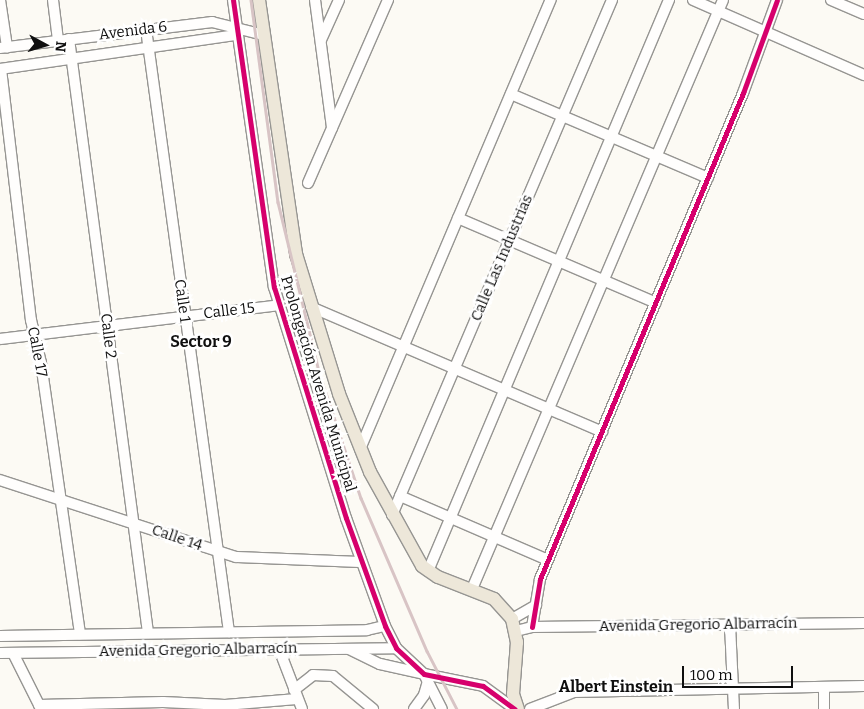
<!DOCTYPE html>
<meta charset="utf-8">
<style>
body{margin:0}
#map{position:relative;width:864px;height:709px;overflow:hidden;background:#fcfaf4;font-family:Bitter,serif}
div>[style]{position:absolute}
.roads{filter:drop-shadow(1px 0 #969592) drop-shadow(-1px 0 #969592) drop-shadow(0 1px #969592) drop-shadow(0 -1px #969592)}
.minor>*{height:10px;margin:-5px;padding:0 5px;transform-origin:5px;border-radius:5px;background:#fffefd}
.major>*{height:12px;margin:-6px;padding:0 6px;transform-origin:6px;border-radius:6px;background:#ede7d9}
.rail>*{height:2.5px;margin:-1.25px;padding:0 1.25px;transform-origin:1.25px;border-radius:1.25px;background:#d8c4c5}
.cycleway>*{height:5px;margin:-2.5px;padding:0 2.5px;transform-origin:2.5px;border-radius:2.5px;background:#d6006c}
span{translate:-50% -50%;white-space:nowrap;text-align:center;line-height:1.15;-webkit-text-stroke:5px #fff;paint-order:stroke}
.street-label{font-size:15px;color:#0f0f0f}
.neighbourhood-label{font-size:16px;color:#0f0f0f;font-weight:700}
.north{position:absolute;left:20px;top:20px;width:50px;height:50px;-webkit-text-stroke:4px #fff;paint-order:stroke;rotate:96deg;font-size:14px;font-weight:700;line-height:20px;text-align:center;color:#0f0f0f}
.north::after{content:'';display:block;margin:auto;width:18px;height:22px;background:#0f0f0f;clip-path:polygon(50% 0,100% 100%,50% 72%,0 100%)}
.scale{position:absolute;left:682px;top:666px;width:111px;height:22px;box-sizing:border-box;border:2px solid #0f0f0f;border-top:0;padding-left:6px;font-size:15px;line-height:18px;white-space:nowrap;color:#0f0f0f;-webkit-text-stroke:4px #fff;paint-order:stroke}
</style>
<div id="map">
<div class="roads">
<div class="minor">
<i style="left:0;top:0;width:48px;rotate:81.5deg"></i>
<i style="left:53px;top:0;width:40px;rotate:82.9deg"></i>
<i style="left:233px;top:0;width:290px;rotate:81.9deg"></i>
<i style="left:274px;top:287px;width:242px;rotate:72.7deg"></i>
<i style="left:346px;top:518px;width:115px;rotate:70.1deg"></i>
<i style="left:385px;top:626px;width:25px;rotate:63deg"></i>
<i style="left:396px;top:648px;width:38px;rotate:43deg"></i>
<i style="left:424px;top:674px;width:60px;rotate:11.5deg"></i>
<i style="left:483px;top:686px;width:39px;rotate:36deg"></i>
<i style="left:315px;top:0;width:129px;rotate:82.4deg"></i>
<i style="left:693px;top:0;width:187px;rotate:23.7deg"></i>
<i style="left:831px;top:0;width:36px;rotate:23deg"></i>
<i style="left:146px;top:29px;width:609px;rotate:82.16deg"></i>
<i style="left:69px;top:39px;width:599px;rotate:82.42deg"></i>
<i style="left:321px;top:40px;width:44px;rotate:-65.8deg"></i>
<i style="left:0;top:48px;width:214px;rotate:-7deg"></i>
<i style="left:212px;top:22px;width:54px;rotate:14deg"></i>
<i style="left:0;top:69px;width:239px;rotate:-8.2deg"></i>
<i style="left:1px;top:69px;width:253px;rotate:83.2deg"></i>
<i style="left:31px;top:320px;width:44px;rotate:76.9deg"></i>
<i style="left:41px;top:363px;width:274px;rotate:81.8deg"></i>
<i style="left:511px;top:94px;width:214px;rotate:23.1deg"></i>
<i style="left:308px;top:183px;width:200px;rotate:-66.4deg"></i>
<i style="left:458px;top:218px;width:215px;rotate:23.2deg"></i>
<i style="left:311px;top:307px;width:317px;rotate:23.2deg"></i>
<i style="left:0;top:339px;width:281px;rotate:-6.9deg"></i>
<i style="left:360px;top:449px;width:488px;rotate:-67deg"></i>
<i style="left:0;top:480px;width:248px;rotate:18.1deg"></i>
<i style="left:236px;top:557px;width:125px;rotate:2.3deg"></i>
<i style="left:400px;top:496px;width:161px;rotate:23.4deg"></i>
<i style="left:392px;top:515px;width:560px;rotate:-66.87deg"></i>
<i style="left:428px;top:571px;width:620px;rotate:-67.12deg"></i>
<i style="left:472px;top:589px;width:640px;rotate:-66.92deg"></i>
<i style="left:512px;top:619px;width:28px;rotate:-30deg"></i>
<i style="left:730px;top:625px;width:84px;rotate:87.3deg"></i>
<i style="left:532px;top:627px;width:49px;rotate:-80.5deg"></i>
<i style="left:540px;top:579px;width:527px;rotate:-67.33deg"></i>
<i style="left:743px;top:93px;width:99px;rotate:-69.9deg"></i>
<i style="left:516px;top:631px;width:16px;rotate:-14deg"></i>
<i style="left:532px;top:627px;width:332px;rotate:-0.7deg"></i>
<i style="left:0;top:636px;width:367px;rotate:-0.9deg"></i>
<i style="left:367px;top:630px;width:18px;rotate:-13deg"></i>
<i style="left:279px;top:649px;width:64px;rotate:69deg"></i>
<i style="left:349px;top:649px;width:34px;rotate:26deg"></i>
<i style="left:380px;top:664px;width:45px;rotate:12.8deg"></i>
<i style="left:424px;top:674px;width:39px;rotate:63deg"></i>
<i style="left:0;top:653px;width:396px;rotate:-0.7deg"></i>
<i style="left:13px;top:653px;width:63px;rotate:63.4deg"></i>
<i style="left:294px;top:690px;width:24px;rotate:-38deg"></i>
<i style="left:313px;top:675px;width:20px;rotate:3deg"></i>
<i style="left:333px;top:676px;width:52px;rotate:39.5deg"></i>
<i style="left:39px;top:705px;width:124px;rotate:-1.4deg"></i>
<i style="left:163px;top:702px;width:62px;rotate:2.8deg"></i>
<i style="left:225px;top:705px;width:72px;rotate:-4.8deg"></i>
<i style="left:414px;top:709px;width:17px;rotate:-54deg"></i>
<i style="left:424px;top:695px;width:15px;rotate:-74deg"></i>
<i style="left:530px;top:709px;width:47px;rotate:-21.1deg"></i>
<i style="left:574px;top:692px;width:290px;rotate:-1.2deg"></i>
<i style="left:824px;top:709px;width:22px;rotate:-90deg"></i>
</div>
<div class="major">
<i style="left:259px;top:0;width:257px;rotate:81.7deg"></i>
<i style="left:296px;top:254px;width:146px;rotate:72.9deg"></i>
<i style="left:339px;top:394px;width:84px;rotate:68.3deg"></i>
<i style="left:370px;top:472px;width:107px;rotate:61deg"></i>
<i style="left:422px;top:566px;width:19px;rotate:35deg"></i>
<i style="left:438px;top:577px;width:60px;rotate:21.4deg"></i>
<i style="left:494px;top:599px;width:27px;rotate:48deg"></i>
<i style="left:512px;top:619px;width:24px;rotate:78deg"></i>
<i style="left:517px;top:642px;width:52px;rotate:94.4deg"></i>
<i style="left:513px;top:694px;width:16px;rotate:72deg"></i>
</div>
</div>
<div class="rail">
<i style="left:251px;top:0;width:204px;rotate:82.4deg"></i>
<i style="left:278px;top:202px;width:175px;rotate:76.4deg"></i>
<i style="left:319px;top:372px;width:133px;rotate:71.6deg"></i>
<i style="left:361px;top:498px;width:167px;rotate:66.7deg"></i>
<i style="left:427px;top:651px;width:65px;rotate:62.7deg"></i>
</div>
<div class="cycleway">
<i style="left:233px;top:0;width:290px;rotate:81.9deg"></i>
<i style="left:274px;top:287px;width:242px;rotate:72.7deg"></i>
<i style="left:346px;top:518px;width:115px;rotate:70.1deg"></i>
<i style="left:385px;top:626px;width:25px;rotate:63deg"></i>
<i style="left:396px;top:648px;width:38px;rotate:43deg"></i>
<i style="left:424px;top:674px;width:60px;rotate:11.5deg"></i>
<i style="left:483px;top:686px;width:39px;rotate:36deg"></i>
<i style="left:532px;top:627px;width:49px;rotate:-80.5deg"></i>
<i style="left:540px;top:579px;width:527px;rotate:-67.33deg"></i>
<i style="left:743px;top:93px;width:99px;rotate:-69.9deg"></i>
</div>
<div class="street-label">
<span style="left:133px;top:31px;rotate:-7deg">Avenida 6</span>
<span style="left:502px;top:258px;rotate:-67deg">Calle Las Industrias</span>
<span style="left:182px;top:301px;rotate:82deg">Calle 1</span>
<span style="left:229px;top:311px;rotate:-7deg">Calle 15</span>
<span style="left:108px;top:336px;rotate:83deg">Calle 2</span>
<span style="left:37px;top:352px;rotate:79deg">Calle 17</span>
<span style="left:318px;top:384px;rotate:73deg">Prolongación Avenida Municipal</span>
<span style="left:177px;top:538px;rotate:19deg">Calle 14</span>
<span style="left:698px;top:625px;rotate:-1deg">Avenida Gregorio Albarracín</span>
<span style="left:198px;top:650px;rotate:-1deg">Avenida Gregorio Albarracín</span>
</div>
<div class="neighbourhood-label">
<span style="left:201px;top:342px">Sector 9</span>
<span style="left:616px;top:687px">Albert Einstein</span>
</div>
<div class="north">N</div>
<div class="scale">100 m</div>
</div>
